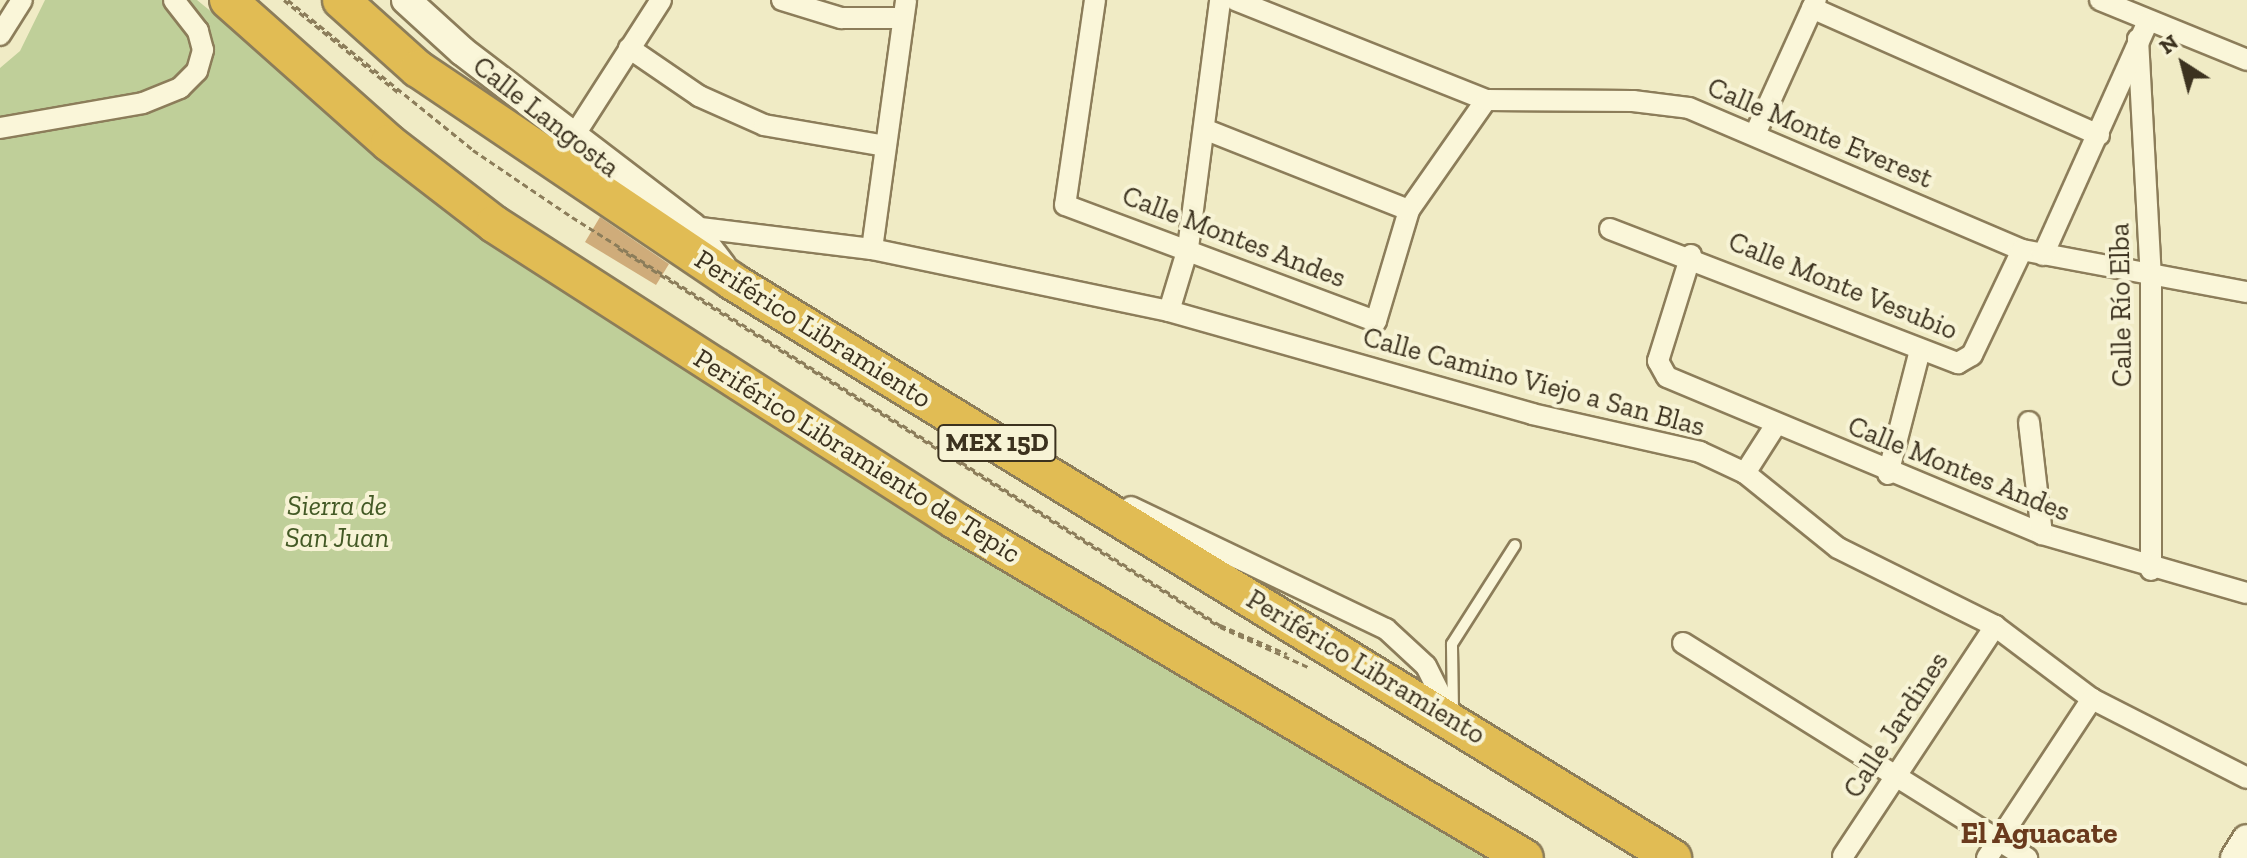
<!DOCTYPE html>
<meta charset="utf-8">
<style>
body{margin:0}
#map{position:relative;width:2247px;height:858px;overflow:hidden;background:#f0ebc5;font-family:"Zilla Slab",serif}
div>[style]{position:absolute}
.green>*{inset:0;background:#bfcf99}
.building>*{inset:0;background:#cfac7a}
.path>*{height:3px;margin-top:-1.5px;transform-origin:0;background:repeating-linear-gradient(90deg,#8c7d5a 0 6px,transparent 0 10px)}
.roads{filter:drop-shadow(2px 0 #8c7d5a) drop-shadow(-2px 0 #8c7d5a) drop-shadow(0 2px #8c7d5a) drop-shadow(0 -2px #8c7d5a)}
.lane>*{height:10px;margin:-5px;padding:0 5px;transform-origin:5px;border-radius:5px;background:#faf6d9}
.street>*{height:20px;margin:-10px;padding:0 10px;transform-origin:10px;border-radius:10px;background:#faf6d9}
.secondary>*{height:28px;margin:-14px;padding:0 14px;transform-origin:14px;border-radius:14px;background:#faf6d9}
.highway>*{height:36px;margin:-18px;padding:0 18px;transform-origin:18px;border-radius:18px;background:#e1bc54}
span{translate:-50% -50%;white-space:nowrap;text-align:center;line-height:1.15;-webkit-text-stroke:8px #f7f3d5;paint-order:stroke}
.shield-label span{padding:2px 6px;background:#f7f3d5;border:2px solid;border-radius:6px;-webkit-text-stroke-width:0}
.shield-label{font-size:26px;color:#3c321f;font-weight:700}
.street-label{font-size:28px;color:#3c321f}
.park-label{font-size:28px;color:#435925;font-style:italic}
.neighbourhood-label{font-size:30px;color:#6a3a1d;font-weight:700}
.north{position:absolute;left:2143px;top:24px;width:80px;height:80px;-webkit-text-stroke:6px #f7f3d5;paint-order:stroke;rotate:324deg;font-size:22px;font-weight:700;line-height:32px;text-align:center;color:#3c321f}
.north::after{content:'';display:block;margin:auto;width:28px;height:36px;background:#3c321f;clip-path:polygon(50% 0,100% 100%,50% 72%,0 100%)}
</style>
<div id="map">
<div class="green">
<i style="clip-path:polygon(45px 0,197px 0,357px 131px,921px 502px,1484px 858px,0 858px,0 68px,20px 51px)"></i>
</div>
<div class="building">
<i style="clip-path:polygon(600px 217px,669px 264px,656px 285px,585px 242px)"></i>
</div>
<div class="path">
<i style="left:284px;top:0;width:149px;rotate:39deg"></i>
<i style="left:288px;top:0;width:238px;rotate:39deg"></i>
<i style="left:473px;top:150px;width:120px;rotate:34.1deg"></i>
<i style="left:572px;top:217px;width:766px;rotate:32.2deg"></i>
<i style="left:1220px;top:625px;width:73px;rotate:23.4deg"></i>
<i style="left:618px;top:248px;width:711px;rotate:32.19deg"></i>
<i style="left:1220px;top:627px;width:97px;rotate:24.4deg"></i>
</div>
<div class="roads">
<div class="lane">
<i style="left:1453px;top:711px;width:67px;rotate:-90.9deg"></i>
<i style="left:1452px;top:644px;width:117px;rotate:-57.5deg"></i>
</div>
<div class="street">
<i style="left:782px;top:0;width:62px;rotate:17deg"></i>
<i style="left:841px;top:18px;width:61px"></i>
<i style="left:1095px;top:0;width:207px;rotate:98.3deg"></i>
<i style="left:1065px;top:205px;width:332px;rotate:20.5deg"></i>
<i style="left:1376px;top:321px;width:116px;rotate:-73.4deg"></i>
<i style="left:1409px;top:210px;width:134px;rotate:-55deg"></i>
<i style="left:1235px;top:0;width:270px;rotate:21.7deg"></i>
<i style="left:1486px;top:100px;width:147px;rotate:0.4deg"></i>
<i style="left:1633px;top:101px;width:56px;rotate:7.1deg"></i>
<i style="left:1689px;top:108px;width:362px;rotate:23.1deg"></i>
<i style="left:2022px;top:250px;width:229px;rotate:10.6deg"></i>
<i style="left:2100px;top:0;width:159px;rotate:22.2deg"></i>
<i style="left:1812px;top:8px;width:314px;rotate:23.9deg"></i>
<i style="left:0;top:35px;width:41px;rotate:-57.8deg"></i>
<i style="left:2138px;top:39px;width:237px;rotate:86.9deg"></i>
<i style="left:2151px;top:276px;width:294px;rotate:90deg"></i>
<i style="left:629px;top:48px;width:85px;rotate:34.4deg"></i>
<i style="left:699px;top:96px;width:71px;rotate:24deg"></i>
<i style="left:764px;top:125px;width:123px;rotate:9.8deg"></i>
<i style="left:0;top:128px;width:145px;rotate:-9.9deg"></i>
<i style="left:143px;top:103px;width:40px;rotate:-22deg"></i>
<i style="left:180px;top:88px;width:24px;rotate:-45deg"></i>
<i style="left:197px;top:71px;width:22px;rotate:-74deg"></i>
<i style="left:203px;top:50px;width:20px;rotate:-105deg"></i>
<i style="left:198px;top:31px;width:39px;rotate:-128deg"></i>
<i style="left:1204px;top:129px;width:220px;rotate:21.6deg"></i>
<i style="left:1756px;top:132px;width:145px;rotate:-65.6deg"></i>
<i style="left:568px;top:145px;width:172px;rotate:-57.3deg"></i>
<i style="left:692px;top:227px;width:181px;rotate:7deg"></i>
<i style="left:872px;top:249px;width:303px;rotate:11.8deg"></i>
<i style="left:1169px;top:311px;width:377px;rotate:15.8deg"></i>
<i style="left:1532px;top:414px;width:172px;rotate:12.7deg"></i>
<i style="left:1700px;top:452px;width:50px;rotate:25deg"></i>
<i style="left:1745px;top:473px;width:119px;rotate:38.9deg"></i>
<i style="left:1838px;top:548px;width:175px;rotate:26.4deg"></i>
<i style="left:1995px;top:626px;width:121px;rotate:37deg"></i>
<i style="left:2092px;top:699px;width:174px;rotate:27deg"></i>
<i style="left:1610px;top:229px;width:373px;rotate:21.1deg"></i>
<i style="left:1958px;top:363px;width:16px;rotate:-30deg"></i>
<i style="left:1972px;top:355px;width:116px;rotate:-64.5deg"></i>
<i style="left:872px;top:249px;width:251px;rotate:-82.2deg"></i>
<i style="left:1691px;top:255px;width:111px;rotate:107.3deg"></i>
<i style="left:1658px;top:361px;width:18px;rotate:61deg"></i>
<i style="left:1667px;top:377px;width:407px;rotate:22.7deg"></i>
<i style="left:2042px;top:534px;width:213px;rotate:16.1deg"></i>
<i style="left:2043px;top:255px;width:256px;rotate:-65.8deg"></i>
<i style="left:1169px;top:311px;width:66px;rotate:-73.2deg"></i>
<i style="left:1188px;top:248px;width:250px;rotate:-82.6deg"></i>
<i style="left:2029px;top:422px;width:113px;rotate:83.4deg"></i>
<i style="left:1745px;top:473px;width:56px;rotate:-57.4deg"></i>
<i style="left:1888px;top:474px;width:128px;rotate:-75.5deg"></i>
<i style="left:1131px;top:507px;width:283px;rotate:25.6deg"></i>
<i style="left:1386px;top:629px;width:54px;rotate:42.8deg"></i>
<i style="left:1426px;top:666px;width:58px;rotate:63.4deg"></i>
<i style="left:1683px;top:643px;width:406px;rotate:32deg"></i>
<i style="left:1843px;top:856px;width:276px;rotate:-56.5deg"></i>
<i style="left:1987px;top:858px;width:191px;rotate:-56.6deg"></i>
</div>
<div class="secondary">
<i style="left:406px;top:0;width:76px;rotate:42.3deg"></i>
<i style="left:462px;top:51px;width:290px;rotate:37.4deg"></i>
<i style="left:692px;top:227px;width:50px;rotate:53.1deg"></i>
<i style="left:2235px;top:858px;width:22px;rotate:-58deg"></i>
</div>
<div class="highway">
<i style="left:228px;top:0;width:215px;rotate:41.6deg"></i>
<i style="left:389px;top:143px;width:133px;rotate:37.6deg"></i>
<i style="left:494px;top:224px;width:549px;rotate:32.74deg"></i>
<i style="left:956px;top:521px;width:661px;rotate:30.64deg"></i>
<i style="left:341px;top:0;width:103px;rotate:41.9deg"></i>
<i style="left:418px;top:69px;width:379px;rotate:34deg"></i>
<i style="left:732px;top:281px;width:1104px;rotate:31.52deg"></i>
</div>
</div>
<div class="shield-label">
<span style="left:997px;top:443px">MEX 15D</span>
</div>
<div class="street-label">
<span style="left:546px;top:117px;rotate:38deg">Calle Langosta</span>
<span style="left:1820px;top:133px;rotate:23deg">Calle Monte Everest</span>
<span style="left:1234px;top:237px;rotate:21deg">Calle Montes Andes</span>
<span style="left:1843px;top:286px;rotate:22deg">Calle Monte Vesubio</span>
<span style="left:2121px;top:305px;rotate:-91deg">Calle Río Elba</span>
<span style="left:813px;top:329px;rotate:32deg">Periférico Libramiento</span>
<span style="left:1534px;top:382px;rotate:15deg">Calle Camino Viejo a San Blas</span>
<span style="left:857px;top:456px;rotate:32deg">Periférico Libramiento de Tepic</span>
<span style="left:1959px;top:469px;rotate:22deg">Calle Montes Andes</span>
<span style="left:1366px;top:667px;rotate:31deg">Periférico Libramiento</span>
<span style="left:1896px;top:725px;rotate:-57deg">Calle Jardines</span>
</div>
<div class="park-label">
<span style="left:337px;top:522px">Sierra de<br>San Juan</span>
</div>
<div class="neighbourhood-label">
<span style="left:2039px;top:833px">El Aguacate</span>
</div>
<div class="north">N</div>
</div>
